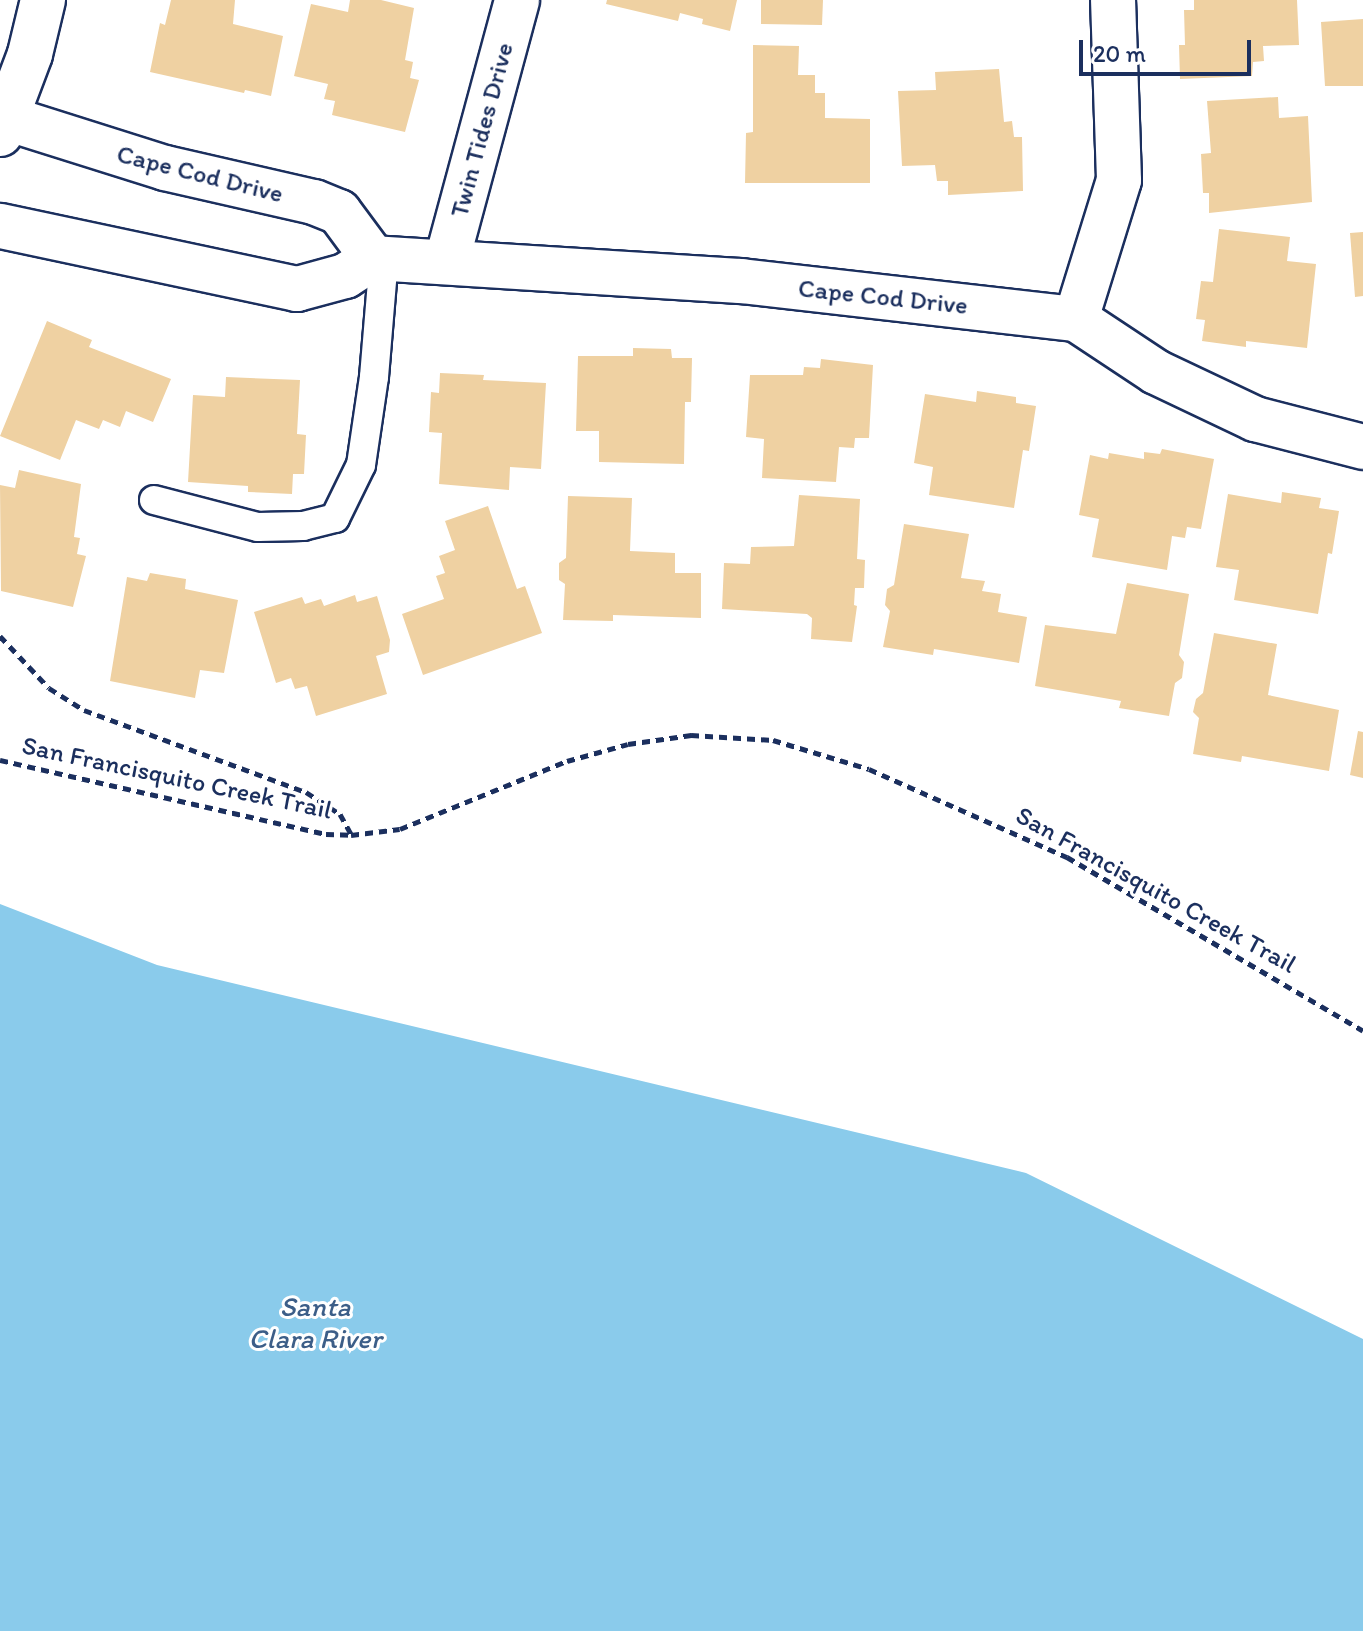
<!DOCTYPE html>
<style>
body{margin:0}
#map{position:relative;width:1363px;height:1631px;overflow:hidden;background:#fff;font-family:Itim,sans-serif}
div>[style]{position:absolute}
.water>*{inset:0;background:#8acbeb}
.building>*{inset:0;background:#efd1a2}
.path>*{height:5px;margin-top:-2.5px;transform-origin:0;background:repeating-linear-gradient(90deg,#1b2f5e 0 8px,transparent 0 14px)}
.roads{filter:drop-shadow(2px 0 #1b2f5e) drop-shadow(-2px 0 #1b2f5e) drop-shadow(0 2px #1b2f5e) drop-shadow(0 -2px #1b2f5e)}
.service>*{height:28px;margin:-14px;padding:0 14px;transform-origin:14px;border-radius:14px;background:#fff}
.minor>*{height:44px;margin:-22px;padding:0 22px;transform-origin:22px;border-radius:22px;background:#fff}
.secondary>*{height:44px;margin:-22px;padding:0 22px;transform-origin:22px;border-radius:22px;background:#fff}
span{translate:-50% -50%;white-space:nowrap;text-align:center;line-height:1.15;-webkit-text-stroke:6px #fff;paint-order:stroke}
.street-label{font-size:26px;color:#1b2f5e}
.water-label{font-size:28px;color:#3c5e88;font-style:italic}
.scale{position:absolute;left:1079px;top:40px;width:172px;height:36px;box-sizing:border-box;border:4px solid #1b2f5e;border-top:0;padding-left:10px;font-size:24px;line-height:28px;white-space:nowrap;color:#1b2f5e;-webkit-text-stroke:6px #fff;paint-order:stroke}
</style>
<div id="map">
<div class="water">
<i style="clip-path:polygon(0 904px,157px 965px,1026px 1173px,1363px 1339px,1363px 1631px,0 1631px)"></i>
</div>
<div class="building">
<i style="clip-path:polygon(171px 0,235px 0,233px 24px,283px 36px,271px 96px,245px 90px,244px 93px,150px 72px,160px 23px,165px 25px)"></i>
<i style="clip-path:polygon(350px 0,381px 0,414px 8px,405px 60px,413px 62px,410px 78px,419px 80px,405px 132px,332px 115px,335px 101px,324px 99px,328px 84px,294px 76px,311px 4px,348px 12px)"></i>
<i style="clip-path:polygon(607px 0,737px 0,730px 31px,702px 24px,703px 19px,680px 13px,678px 21px,606px 4px)"></i>
<i style="clip-path:polygon(761px 0,823px 0,822px 25px,761px 24px)"></i>
<i style="clip-path:polygon(1194px 0,1297px 0,1299px 45px,1263px 46px,1264px 61px,1253px 62px,1252px 76px,1180px 79px,1179px 45px,1185px 45px,1184px 10px,1194px 10px)"></i>
<i style="clip-path:polygon(1363px 19px,1363px 86px,1325px 86px,1321px 22px)"></i>
<i style="clip-path:polygon(753px 45px,799px 46px,798px 75px,815px 75px,815px 93px,825px 93px,825px 118px,870px 119px,870px 183px,745px 183px,746px 133px,753px 132px)"></i>
<i style="clip-path:polygon(999px 69px,1004px 122px,1012px 121px,1014px 137px,1022px 137px,1023px 191px,948px 195px,948px 181px,937px 181px,935px 165px,902px 166px,898px 91px,936px 90px,935px 72px)"></i>
<i style="clip-path:polygon(1278px 97px,1279px 118px,1308px 116px,1312px 202px,1209px 213px,1209px 193px,1203px 193px,1201px 154px,1211px 153px,1207px 101px)"></i>
<i style="clip-path:polygon(1219px 229px,1290px 237px,1287px 261px,1316px 264px,1307px 348px,1246px 341px,1246px 347px,1202px 341px,1205px 320px,1196px 319px,1201px 281px,1213px 282px)"></i>
<i style="clip-path:polygon(1363px 232px,1363px 296px,1355px 297px,1350px 233px)"></i>
<i style="clip-path:polygon(47px 321px,92px 340px,89px 347px,171px 379px,153px 422px,126px 411px,120px 427px,103px 420px,99px 429px,76px 420px,60px 460px,0 436px)"></i>
<i style="clip-path:polygon(633px 348px,671px 349px,672px 358px,692px 358px,691px 402px,685px 402px,684px 464px,599px 462px,599px 431px,576px 431px,578px 356px,633px 356px)"></i>
<i style="clip-path:polygon(821px 359px,873px 365px,869px 438px,855px 438px,854px 448px,839px 447px,836px 482px,762px 478px,764px 439px,746px 437px,750px 375px,803px 375px,804px 367px,820px 368px)"></i>
<i style="clip-path:polygon(440px 373px,484px 375px,483px 380px,546px 383px,541px 469px,510px 467px,509px 490px,439px 484px,442px 433px,429px 432px,431px 392px,439px 393px)"></i>
<i style="clip-path:polygon(226px 377px,300px 380px,297px 434px,306px 435px,304px 474px,293px 474px,292px 494px,248px 492px,248px 486px,188px 482px,193px 395px,225px 397px)"></i>
<i style="clip-path:polygon(977px 391px,1016px 397px,1016px 403px,1036px 406px,1029px 451px,1023px 450px,1014px 508px,929px 495px,933px 467px,914px 463px,925px 394px,976px 402px)"></i>
<i style="clip-path:polygon(1162px 449px,1214px 459px,1201px 529px,1187px 527px,1185px 538px,1172px 536px,1167px 570px,1092px 557px,1099px 519px,1079px 515px,1090px 455px,1108px 459px,1109px 453px,1144px 459px,1144px 452px,1160px 454px)"></i>
<i style="clip-path:polygon(19px 470px,81px 484px,74px 537px,80px 538px,77px 554px,86px 556px,73px 607px,1px 591px,0 485px,15px 488px)"></i>
<i style="clip-path:polygon(1282px 492px,1321px 498px,1319px 508px,1339px 511px,1332px 554px,1328px 553px,1318px 614px,1234px 600px,1239px 570px,1216px 567px,1228px 494px,1281px 503px)"></i>
<i style="clip-path:polygon(799px 495px,860px 499px,857px 559px,865px 560px,864px 588px,855px 588px,854px 605px,857px 606px,852px 642px,811px 639px,812px 618px,807px 614px,722px 609px,724px 563px,750px 564px,751px 547px,794px 546px)"></i>
<i style="clip-path:polygon(568px 496px,632px 498px,630px 551px,675px 553px,675px 573px,701px 573px,701px 618px,613px 615px,613px 621px,563px 620px,565px 584px,559px 580px,559px 563px,566px 558px)"></i>
<i style="clip-path:polygon(488px 506px,517px 589px,525px 586px,542px 633px,423px 675px,402px 614px,444px 599px,436px 576px,445px 573px,439px 556px,455px 550px,445px 521px)"></i>
<i style="clip-path:polygon(904px 524px,969px 534px,961px 578px,985px 581px,982px 591px,1001px 594px,998px 612px,1027px 617px,1019px 663px,934px 649px,933px 655px,883px 647px,890px 611px,885px 605px,887px 589px,894px 585px)"></i>
<i style="clip-path:polygon(150px 573px,186px 579px,185px 589px,238px 600px,224px 673px,200px 670px,195px 698px,110px 681px,127px 577px,147px 581px)"></i>
<i style="clip-path:polygon(1127px 583px,1189px 594px,1179px 655px,1184px 662px,1182px 678px,1175px 683px,1169px 716px,1119px 708px,1121px 701px,1035px 686px,1045px 625px,1116px 634px)"></i>
<i style="clip-path:polygon(355px 595px,357px 602px,377px 596px,390px 640px,389px 652px,376px 656px,387px 694px,316px 716px,307px 686px,295px 689px,291px 678px,276px 683px,254px 612px,302px 597px,305px 604px,321px 599px,324px 606px)"></i>
<i style="clip-path:polygon(1214px 633px,1277px 644px,1268px 695px,1339px 710px,1329px 771px,1242px 756px,1241px 762px,1193px 754px,1199px 718px,1193px 712px,1196px 699px,1203px 693px)"></i>
<i style="clip-path:polygon(1358px 731px,1363px 732px,1363px 778px,1350px 775px)"></i>
</div>
<div class="path">
<i style="left:0;top:636px;width:71px;rotate:46.7deg"></i>
<i style="left:49px;top:688px;width:41px;rotate:32.2deg"></i>
<i style="left:84px;top:710px;width:237px;rotate:20.3deg"></i>
<i style="left:306px;top:792px;width:40px;rotate:32.9deg"></i>
<i style="left:340px;top:814px;width:23px;rotate:61deg"></i>
<i style="left:0;top:760px;width:334px;rotate:12.8deg"></i>
<i style="left:326px;top:834px;width:25px;rotate:2deg"></i>
<i style="left:351px;top:835px;width:49px;rotate:-7deg"></i>
<i style="left:400px;top:829px;width:180px;rotate:-22.2deg"></i>
<i style="left:567px;top:761px;width:63px;rotate:-15.6deg"></i>
<i style="left:628px;top:744px;width:64px;rotate:-8.1deg"></i>
<i style="left:691px;top:735px;width:82px;rotate:3.5deg"></i>
<i style="left:773px;top:740px;width:100px;rotate:16.8deg"></i>
<i style="left:869px;top:769px;width:217px;rotate:24deg"></i>
<i style="left:1067px;top:857px;width:343px;rotate:30.4deg"></i>
</div>
<div class="roads">
<div class="service">
<i style="left:154px;top:500px;width:107px;rotate:14.6deg"></i>
<i style="left:258px;top:527px;width:45px;rotate:-1.3deg"></i>
<i style="left:303px;top:526px;width:33px;rotate:-14deg"></i>
<i style="left:335px;top:518px;width:59px;rotate:-63.9deg"></i>
<i style="left:361px;top:465px;width:89px;rotate:-81.6deg"></i>
<i style="left:374px;top:377px;width:119px;rotate:-85.2deg"></i>
</div>
<div class="minor">
<i style="left:0;top:116px;width:173px;rotate:17.5deg"></i>
<i style="left:165px;top:168px;width:153px;rotate:12.9deg"></i>
<i style="left:314px;top:202px;width:27px;rotate:22deg"></i>
<i style="left:339px;top:212px;width:57px;rotate:53.5deg"></i>
<i style="left:373px;top:258px;width:33px;rotate:147deg"></i>
<i style="left:345px;top:276px;width:50px;rotate:164.8deg"></i>
<i style="left:297px;top:289px;width:304px;rotate:-168deg"></i>
<i style="left:373px;top:258px;width:369px;rotate:3.6deg"></i>
<i style="left:741px;top:281px;width:337px;rotate:6.5deg"></i>
<i style="left:1076px;top:319px;width:96px;rotate:33.5deg"></i>
<i style="left:1156px;top:372px;width:110px;rotate:25.4deg"></i>
<i style="left:1255px;top:419px;width:112px;rotate:14.5deg"></i>
<i style="left:447px;top:260px;width:269px;rotate:-74.9deg"></i>
<i style="left:1076px;top:319px;width:145px;rotate:-72.8deg"></i>
<i style="left:1119px;top:180px;width:180px;rotate:-91.9deg"></i>
</div>
<div class="secondary">
<i style="left:0;top:134px;width:85px;rotate:-69.4deg"></i>
<i style="left:30px;top:54px;width:56px;rotate:-76.5deg"></i>
</div>
</div>
<div class="street-label">
<span style="left:482px;top:130px;rotate:-75deg">Twin Tides Drive</span>
<span style="left:200px;top:174px;rotate:14deg">Cape Cod Drive</span>
<span style="left:883px;top:297px;rotate:6deg">Cape Cod Drive</span>
<span style="left:177px;top:778px;rotate:12deg">San Francisquito Creek Trail</span>
<span style="left:1156px;top:890px;rotate:29deg">San Francisquito Creek Trail</span>
</div>
<div class="water-label">
<span style="left:315px;top:1322px">Santa<br>Clara River</span>
</div>
<div class="scale">20 m</div>
</div>
